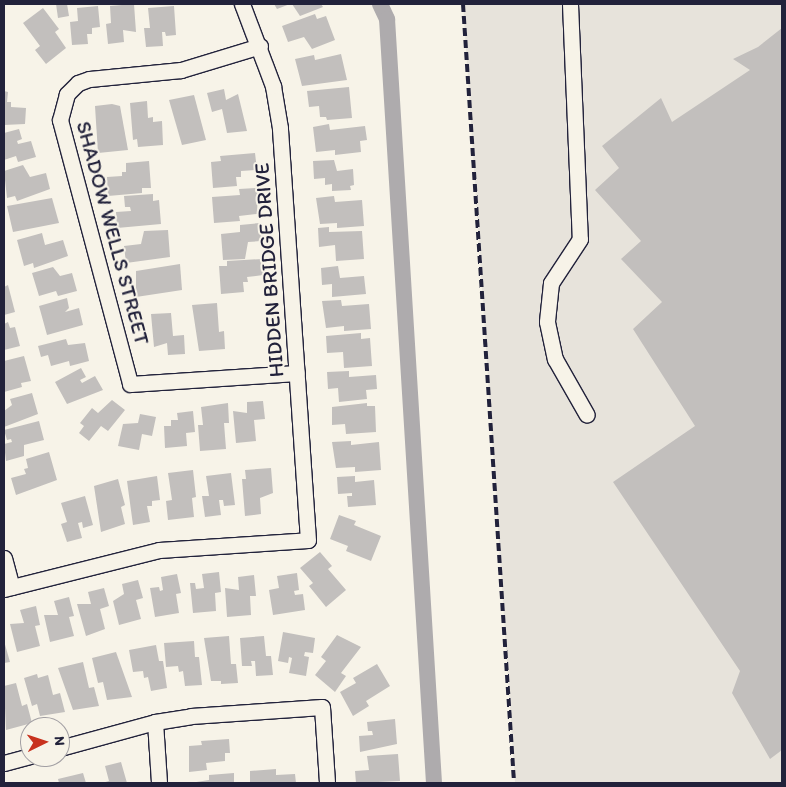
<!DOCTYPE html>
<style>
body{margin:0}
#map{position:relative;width:786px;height:787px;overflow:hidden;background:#f7f3e8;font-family:Itim,sans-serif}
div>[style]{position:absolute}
.built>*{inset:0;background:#e7e3db}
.canal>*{height:16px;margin:-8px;padding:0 8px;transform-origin:8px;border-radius:8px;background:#aeabad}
.building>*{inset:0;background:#c2bfbd}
.roads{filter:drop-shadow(1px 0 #22223b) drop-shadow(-1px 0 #22223b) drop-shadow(0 1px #22223b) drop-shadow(0 -1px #22223b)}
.minor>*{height:15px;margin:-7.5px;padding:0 7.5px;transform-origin:7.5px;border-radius:7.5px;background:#f7f3e8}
.rail>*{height:4px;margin-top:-2px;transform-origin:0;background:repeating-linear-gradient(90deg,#22223b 0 8px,transparent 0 12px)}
span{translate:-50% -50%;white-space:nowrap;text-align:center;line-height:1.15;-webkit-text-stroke:4px #f7f3e8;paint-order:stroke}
.street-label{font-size:21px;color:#22223b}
.frame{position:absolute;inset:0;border:5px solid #22223b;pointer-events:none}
.north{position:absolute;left:20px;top:717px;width:50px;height:50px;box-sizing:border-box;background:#f7f3e8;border:1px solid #a29fa3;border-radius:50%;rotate:86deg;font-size:14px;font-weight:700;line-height:20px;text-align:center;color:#22223b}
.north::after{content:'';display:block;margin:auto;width:18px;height:22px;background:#c8321e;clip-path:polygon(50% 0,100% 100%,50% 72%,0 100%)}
</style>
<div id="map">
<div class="built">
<i style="clip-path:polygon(463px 4px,782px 4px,782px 783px,515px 783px)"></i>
</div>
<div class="canal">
<i style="left:380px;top:4px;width:17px;rotate:65deg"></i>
<i style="left:387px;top:19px;width:765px;rotate:86.48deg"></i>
</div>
<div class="building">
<i style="clip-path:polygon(56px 4px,67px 4px,69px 16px,58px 18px)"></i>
<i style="clip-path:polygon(134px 4px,136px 32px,123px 30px,124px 42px,108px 44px,106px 24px,111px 23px,110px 6px)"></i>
<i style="clip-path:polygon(274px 4px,290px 4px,277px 9px)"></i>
<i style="clip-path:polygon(292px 4px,321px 4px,323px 7px,300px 16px)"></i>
<i style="clip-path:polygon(98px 6px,100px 27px,92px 28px,92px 34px,87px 34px,88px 44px,72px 45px,70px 22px,78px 21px,77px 8px)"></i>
<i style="clip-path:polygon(174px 6px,176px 35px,166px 36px,165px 32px,162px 32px,163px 46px,146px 47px,144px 28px,150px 28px,148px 8px)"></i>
<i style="clip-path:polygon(43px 8px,59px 29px,55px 32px,66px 48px,46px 64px,35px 50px,40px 46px,23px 23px)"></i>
<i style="clip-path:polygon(315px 14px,317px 19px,326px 16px,335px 40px,312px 49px,304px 37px,288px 42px,282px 26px)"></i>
<i style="clip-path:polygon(782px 28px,782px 750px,770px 759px,732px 693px,740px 671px,613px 482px,695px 426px,633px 329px,662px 302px,621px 259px,641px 241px,595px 190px,619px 168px,602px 146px,661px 98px,672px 122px,750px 70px,733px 59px,758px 47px)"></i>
<i style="clip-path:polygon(341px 54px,347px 80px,302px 86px,295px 59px,314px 55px,315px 60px)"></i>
<i style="clip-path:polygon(349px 87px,352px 118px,327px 120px,326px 117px,320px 117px,319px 106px,309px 107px,307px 91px)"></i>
<i style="clip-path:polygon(224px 89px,226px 100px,238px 94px,247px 131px,227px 133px,222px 109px,212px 112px,207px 93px)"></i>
<i style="clip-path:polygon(4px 91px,8px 92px,7px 102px,11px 102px,11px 107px,26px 108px,25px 124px,4px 125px)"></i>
<i style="clip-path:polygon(194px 95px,206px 140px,182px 145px,169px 100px)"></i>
<i style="clip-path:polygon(147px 101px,148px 118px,153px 117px,153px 122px,162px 121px,163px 145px,138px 147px,137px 139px,133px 140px,130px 103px)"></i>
<i style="clip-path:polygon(112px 104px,120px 106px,128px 150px,98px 153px,95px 106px)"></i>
<i style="clip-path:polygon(329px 124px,330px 130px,365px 126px,367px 140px,360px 141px,361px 152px,335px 155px,335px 150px,316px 152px,313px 127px)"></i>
<i style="clip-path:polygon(19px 129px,22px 139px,17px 141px,18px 144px,31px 141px,36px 157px,18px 162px,16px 156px,4px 160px,4px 133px)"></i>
<i style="clip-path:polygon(255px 153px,257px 170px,241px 171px,241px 177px,236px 177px,237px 186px,213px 188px,211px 162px,221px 161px,220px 156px)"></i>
<i style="clip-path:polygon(334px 160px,337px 171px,353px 169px,354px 185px,350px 186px,351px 190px,332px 191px,332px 184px,325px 185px,325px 178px,314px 179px,313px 161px)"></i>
<i style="clip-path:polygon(149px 161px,151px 188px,142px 188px,142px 193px,108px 196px,107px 177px,122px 176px,122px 172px,126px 172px,126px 163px)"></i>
<i style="clip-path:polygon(23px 165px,30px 177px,46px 173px,50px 189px,17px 201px,15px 196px,7px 198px,4px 171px)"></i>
<i style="clip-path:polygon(258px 188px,257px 214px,239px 216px,240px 221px,214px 223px,212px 197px,240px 195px,239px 189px)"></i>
<i style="clip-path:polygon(153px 194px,153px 201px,159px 200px,161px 224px,117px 228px,116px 212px,131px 211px,130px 207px,125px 207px,124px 196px)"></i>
<i style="clip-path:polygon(334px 196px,335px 202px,362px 200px,364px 226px,337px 228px,337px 223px,320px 224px,316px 198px)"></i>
<i style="clip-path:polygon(52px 198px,59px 223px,13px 232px,7px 206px)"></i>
<i style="clip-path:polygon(260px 223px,261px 241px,248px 242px,245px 259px,223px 260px,221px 234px,240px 232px,240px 225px)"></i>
<i style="clip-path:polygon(329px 227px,329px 232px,362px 231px,364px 259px,336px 261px,335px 245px,319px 247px,318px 228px)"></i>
<i style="clip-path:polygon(168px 230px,170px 257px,126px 263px,124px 246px,141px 244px,144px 231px)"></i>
<i style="clip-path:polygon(42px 233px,45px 245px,63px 240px,68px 256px,34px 268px,33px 263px,24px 266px,17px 240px)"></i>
<i style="clip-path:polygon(262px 259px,263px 275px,247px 277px,248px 282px,243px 282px,244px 292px,221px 294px,219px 266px,227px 266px,227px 261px)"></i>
<i style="clip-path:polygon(180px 264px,182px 290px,136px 297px,136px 271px)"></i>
<i style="clip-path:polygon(338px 266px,340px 278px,364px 276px,366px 294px,332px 297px,332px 284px,322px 285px,321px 268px)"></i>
<i style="clip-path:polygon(53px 267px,60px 276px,72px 273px,77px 291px,58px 296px,56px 291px,39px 296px,32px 273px)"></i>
<i style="clip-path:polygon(8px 285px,15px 312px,4px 315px,4px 287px)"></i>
<i style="clip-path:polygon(67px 298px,69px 308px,65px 312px,79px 308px,83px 325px,47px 335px,39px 306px)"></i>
<i style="clip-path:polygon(341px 300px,342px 306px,369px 304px,371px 329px,344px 331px,344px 326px,326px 328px,322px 301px)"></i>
<i style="clip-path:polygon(217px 303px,219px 332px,224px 331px,225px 349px,199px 351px,192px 305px)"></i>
<i style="clip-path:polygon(171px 313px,173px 336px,184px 335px,185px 354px,168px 355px,167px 343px,154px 347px,151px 314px)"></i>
<i style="clip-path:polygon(8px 322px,10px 328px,15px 327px,20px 346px,4px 350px,4px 324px)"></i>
<i style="clip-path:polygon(361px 333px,361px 339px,370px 338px,372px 366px,344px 368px,343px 352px,327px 353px,326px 336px)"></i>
<i style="clip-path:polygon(66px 339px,68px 345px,85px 343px,89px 361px,70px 366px,69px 361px,51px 366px,48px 355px,41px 357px,38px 346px)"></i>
<i style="clip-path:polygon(24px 356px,31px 381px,21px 383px,22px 387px,4px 392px,4px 361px)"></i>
<i style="clip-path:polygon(81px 368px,86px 377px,80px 380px,82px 383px,95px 376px,103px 390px,67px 404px,55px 382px)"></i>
<i style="clip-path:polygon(349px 371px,349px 377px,376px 375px,377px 389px,366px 390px,367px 399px,339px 402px,338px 388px,328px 389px,327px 372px)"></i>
<i style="clip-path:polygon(32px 393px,38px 414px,4px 427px,4px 411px,12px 405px,10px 399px)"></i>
<i style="clip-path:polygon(112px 400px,125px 410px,108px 431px,101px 426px,89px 441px,79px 433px,84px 426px,80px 423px,92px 408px,98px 413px)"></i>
<i style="clip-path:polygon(263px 401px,265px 419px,254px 420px,256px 441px,236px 443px,233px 411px,247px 413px,247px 402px)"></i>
<i style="clip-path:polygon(228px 403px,229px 423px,224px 423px,226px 449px,200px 451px,198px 425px,203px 425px,201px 407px)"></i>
<i style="clip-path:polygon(367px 403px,367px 406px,375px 406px,376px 432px,346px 434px,345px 424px,332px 425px,332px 407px)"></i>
<i style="clip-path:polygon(193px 411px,195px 432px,186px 433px,187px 446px,165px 448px,164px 426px,171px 426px,171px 420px,178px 420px,177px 413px)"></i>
<i style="clip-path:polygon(140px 414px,156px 417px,152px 436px,142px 434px,139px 450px,118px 446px,123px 424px,138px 423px)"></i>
<i style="clip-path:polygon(39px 421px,44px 440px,24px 445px,24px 456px,6px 461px,4px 444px,12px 442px,11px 439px,7px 440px,4px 430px)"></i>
<i style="clip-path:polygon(351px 441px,351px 445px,379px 442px,381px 470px,355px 472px,355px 467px,336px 468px,332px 442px)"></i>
<i style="clip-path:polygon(49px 452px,57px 480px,16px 495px,11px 478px,26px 474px,24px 469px,28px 468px,26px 459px)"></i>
<i style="clip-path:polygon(271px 468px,273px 493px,260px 498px,261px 514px,245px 516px,242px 479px,246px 479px,245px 470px)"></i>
<i style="clip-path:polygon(193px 470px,196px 497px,192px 498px,194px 517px,168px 520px,166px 501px,172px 500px,168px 473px)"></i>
<i style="clip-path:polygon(231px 473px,235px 505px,224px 506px,223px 500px,219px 500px,221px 515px,205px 517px,202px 496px,209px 496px,206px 476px)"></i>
<i style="clip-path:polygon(157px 476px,160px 500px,152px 501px,152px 506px,147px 506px,150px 522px,133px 525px,127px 481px)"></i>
<i style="clip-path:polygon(355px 476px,355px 482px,374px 480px,376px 505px,348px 507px,347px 496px,352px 496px,352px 493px,338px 494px,337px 477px)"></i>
<i style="clip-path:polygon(118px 479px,125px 505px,121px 507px,125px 524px,101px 532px,94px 486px)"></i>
<i style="clip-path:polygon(85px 496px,93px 525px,83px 528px,82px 522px,78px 523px,82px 538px,67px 542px,61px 524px,67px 522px,61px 503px)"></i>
<i style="clip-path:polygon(339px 515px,356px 521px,354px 525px,381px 536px,371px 561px,346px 551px,348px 546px,330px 539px)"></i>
<i style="clip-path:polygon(320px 552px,332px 566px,328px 569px,346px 590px,326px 607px,309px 586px,313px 583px,300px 568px)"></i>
<i style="clip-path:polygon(219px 572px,221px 592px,215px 593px,216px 611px,193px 613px,190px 583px,195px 583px,196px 589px,204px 588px,202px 574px)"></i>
<i style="clip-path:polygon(297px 573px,299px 590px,294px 591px,295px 595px,303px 594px,305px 610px,273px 615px,269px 590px,279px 588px,277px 576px)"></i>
<i style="clip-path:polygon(177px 574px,181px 593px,176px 594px,179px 613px,155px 617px,150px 588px,159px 587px,160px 591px,163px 590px,161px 577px)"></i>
<i style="clip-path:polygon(254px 575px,256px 596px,250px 596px,251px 615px,227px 617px,225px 588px,239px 590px,238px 577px)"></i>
<i style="clip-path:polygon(138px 580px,143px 598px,136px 600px,141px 619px,119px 625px,113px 601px,124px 594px,122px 584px)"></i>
<i style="clip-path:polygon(104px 588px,109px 606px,100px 609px,105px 629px,86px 636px,77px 604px,91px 604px,88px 592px)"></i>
<i style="clip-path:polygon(69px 597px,74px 616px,69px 617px,74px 636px,50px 642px,44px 615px,58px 615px,54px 601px)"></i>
<i style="clip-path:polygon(36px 606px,40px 625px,35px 626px,40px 646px,17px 652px,10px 624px,24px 623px,20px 610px)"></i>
<i style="clip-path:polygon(283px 632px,315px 638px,313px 653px,305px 652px,304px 656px,309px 657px,306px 676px,289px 673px,292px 658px,289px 657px,288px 663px,278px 661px)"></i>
<i style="clip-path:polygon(337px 635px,361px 647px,341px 673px,346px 676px,335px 692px,315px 675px,326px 661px,321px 657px)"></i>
<i style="clip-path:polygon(229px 636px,231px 664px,236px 664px,238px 683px,221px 684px,221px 681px,211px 681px,204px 638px)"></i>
<i style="clip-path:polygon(264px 636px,266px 656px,271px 656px,273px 675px,256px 676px,255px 661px,251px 661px,252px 666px,242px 666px,240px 638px)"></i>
<i style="clip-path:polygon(4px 641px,10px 662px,4px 663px)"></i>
<i style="clip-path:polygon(194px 641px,195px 657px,199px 657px,202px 685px,185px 686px,183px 671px,179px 672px,178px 666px,166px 667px,164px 643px)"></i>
<i style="clip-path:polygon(156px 645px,159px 661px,163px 661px,167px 688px,151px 691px,148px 677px,144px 678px,143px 671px,133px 672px,129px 650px)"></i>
<i style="clip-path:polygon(116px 652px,132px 697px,107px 700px,103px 682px,98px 683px,92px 658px)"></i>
<i style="clip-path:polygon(83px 662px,89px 688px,94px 687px,99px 706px,73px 710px,58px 668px)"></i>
<i style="clip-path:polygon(377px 664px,390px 686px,366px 701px,369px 706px,353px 716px,340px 692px,356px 683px,353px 678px)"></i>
<i style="clip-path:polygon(37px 674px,38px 678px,48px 675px,53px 695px,60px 693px,65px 712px,40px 716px,37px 704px,32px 706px,24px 678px)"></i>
<i style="clip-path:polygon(16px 683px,22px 706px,27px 704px,32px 723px,6px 730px,4px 686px)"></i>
<i style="clip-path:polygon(395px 719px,397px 744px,360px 752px,359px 736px,373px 735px,372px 731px,368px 731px,367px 722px)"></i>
<i style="clip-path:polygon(229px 739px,230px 753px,225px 753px,225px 761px,206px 763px,207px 770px,189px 772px,189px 746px,202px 745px,201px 741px)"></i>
<i style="clip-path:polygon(398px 754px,400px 781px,356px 783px,355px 771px,369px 770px,367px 756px)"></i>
<i style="clip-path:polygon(121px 762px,127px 783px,102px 783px,109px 781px,105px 766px)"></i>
<i style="clip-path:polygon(276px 769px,276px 775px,295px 774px,296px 783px,250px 783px,250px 771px)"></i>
<i style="clip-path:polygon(83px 773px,86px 783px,59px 783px,58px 779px)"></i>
<i style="clip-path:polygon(234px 773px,234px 783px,190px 783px,209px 780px,209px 775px)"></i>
</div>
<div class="roads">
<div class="minor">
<i style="left:570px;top:4px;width:235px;rotate:87.6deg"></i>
<i style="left:580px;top:239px;width:53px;rotate:123.4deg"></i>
<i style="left:551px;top:283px;width:39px;rotate:96deg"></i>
<i style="left:547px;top:322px;width:38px;rotate:78deg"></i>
<i style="left:555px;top:359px;width:64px;rotate:60.3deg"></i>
<i style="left:260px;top:46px;width:83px;rotate:163.1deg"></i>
<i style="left:181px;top:70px;width:92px;rotate:174.4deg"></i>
<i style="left:89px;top:79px;width:12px;rotate:160deg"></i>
<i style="left:78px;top:83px;width:16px;rotate:135deg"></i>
<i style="left:67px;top:94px;width:27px;rotate:105deg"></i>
<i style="left:60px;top:120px;width:273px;rotate:75.1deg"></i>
<i style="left:130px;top:384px;width:167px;rotate:-3.8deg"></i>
<i style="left:4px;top:558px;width:30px;rotate:75deg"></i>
<i style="left:4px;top:589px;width:160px;rotate:-14.1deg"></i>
<i style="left:159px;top:550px;width:149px;rotate:-3.8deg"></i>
<i style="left:308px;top:540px;width:413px;rotate:-93.9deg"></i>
<i style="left:280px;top:128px;width:43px;rotate:-99.5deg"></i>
<i style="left:273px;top:86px;width:88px;rotate:-110.7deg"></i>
<i style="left:155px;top:722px;width:61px;rotate:86.2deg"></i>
<i style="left:60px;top:748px;width:98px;rotate:-15.3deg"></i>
<i style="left:155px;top:722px;width:36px;rotate:-9deg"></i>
<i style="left:191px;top:716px;width:131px;rotate:-3.9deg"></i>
<i style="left:322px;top:707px;width:76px;rotate:86.2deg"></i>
<i style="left:4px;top:763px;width:27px;rotate:-15deg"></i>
</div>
</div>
<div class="rail">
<i style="left:463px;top:4px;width:781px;rotate:86.25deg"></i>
</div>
<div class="street-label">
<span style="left:113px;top:233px;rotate:75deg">SHADOW WELLS STREET</span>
<span style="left:269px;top:270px;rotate:-94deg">HIDDEN BRIDGE DRIVE</span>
</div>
<div class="frame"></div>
<div class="north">N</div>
</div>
